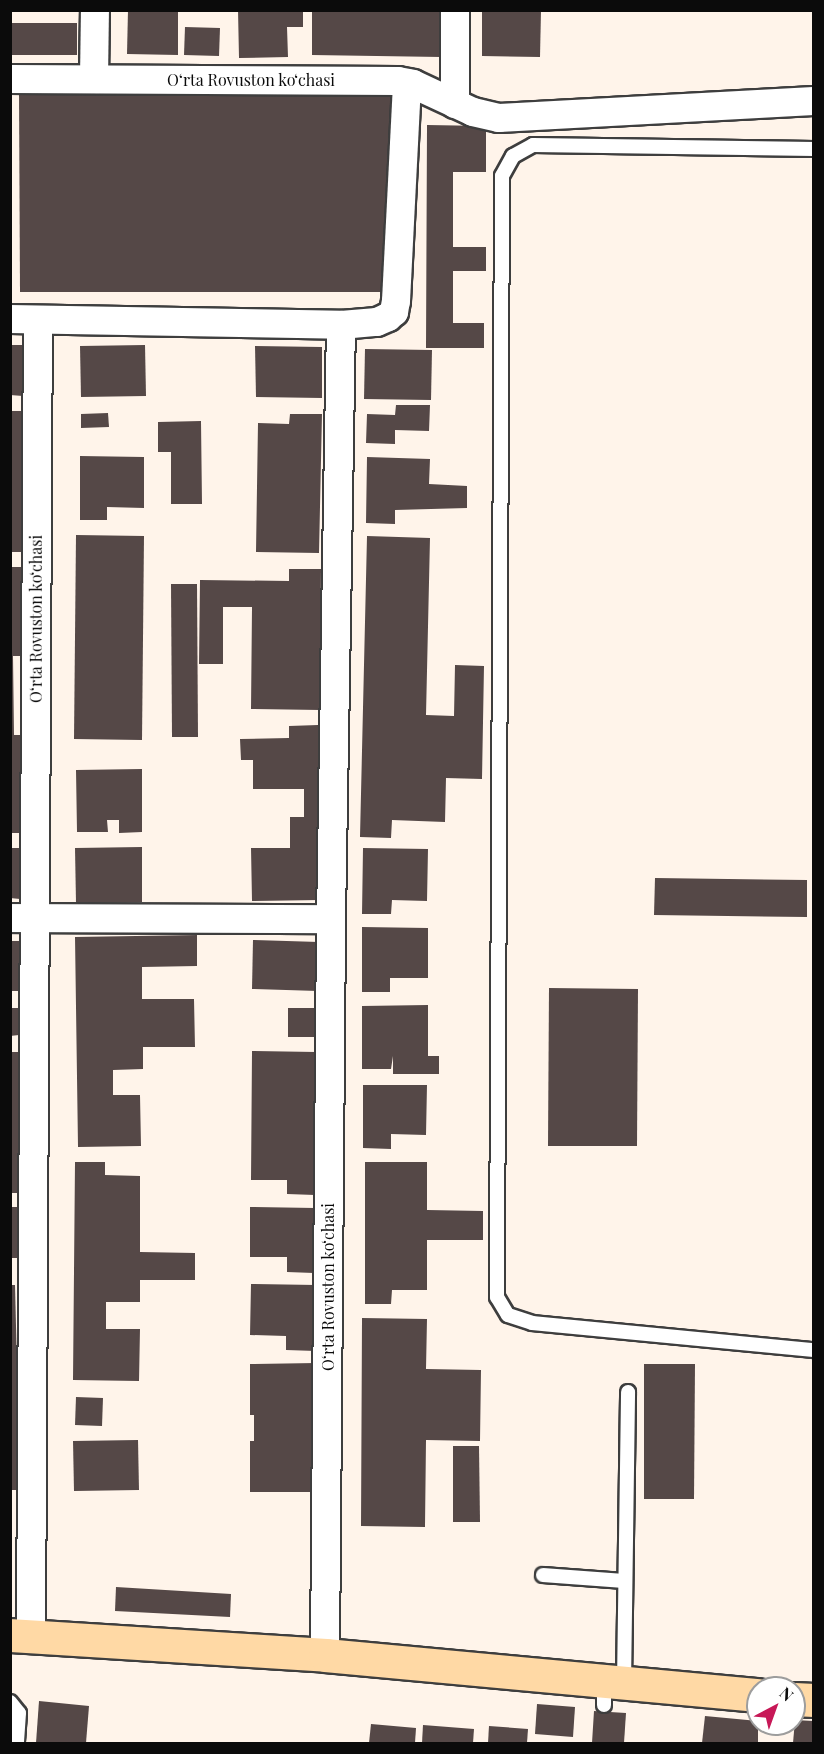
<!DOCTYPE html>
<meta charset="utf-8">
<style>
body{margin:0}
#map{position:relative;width:824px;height:1754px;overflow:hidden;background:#fff4ea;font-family:"Playfair Display",serif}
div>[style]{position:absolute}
.building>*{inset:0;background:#554847}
.roads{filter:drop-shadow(2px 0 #3e3e3e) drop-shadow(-2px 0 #3e3e3e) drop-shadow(0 2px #3e3e3e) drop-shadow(0 -2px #3e3e3e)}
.lane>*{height:14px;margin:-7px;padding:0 7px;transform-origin:7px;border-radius:7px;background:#fff}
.street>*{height:28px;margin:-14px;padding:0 14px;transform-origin:14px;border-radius:14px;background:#fff}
.secondary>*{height:33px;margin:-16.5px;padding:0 16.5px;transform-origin:16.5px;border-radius:16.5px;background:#ffd9a5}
span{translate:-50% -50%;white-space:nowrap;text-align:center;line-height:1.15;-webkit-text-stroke:6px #fff;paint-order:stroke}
.street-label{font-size:16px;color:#0b0b0b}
.frame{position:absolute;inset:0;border:12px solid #0b0b0b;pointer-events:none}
.north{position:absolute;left:746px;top:1676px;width:60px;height:60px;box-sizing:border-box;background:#fff;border:2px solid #9d9d9d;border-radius:50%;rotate:41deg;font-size:16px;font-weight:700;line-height:24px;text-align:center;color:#0b0b0b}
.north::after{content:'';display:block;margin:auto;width:21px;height:27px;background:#c71857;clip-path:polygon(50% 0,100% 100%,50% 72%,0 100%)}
</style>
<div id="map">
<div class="building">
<i style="clip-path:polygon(128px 10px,178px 10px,178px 55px,127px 54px)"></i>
<i style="clip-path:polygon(238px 10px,303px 10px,303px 27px,287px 27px,288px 57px,239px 58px)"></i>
<i style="clip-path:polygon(312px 10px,442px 10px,441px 57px,312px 55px)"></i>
<i style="clip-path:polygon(482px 10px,541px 10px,540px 57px,482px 56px)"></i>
<i style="clip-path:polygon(10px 23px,77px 23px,77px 55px,10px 55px)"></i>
<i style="clip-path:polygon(185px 27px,220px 28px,219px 56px,184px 55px)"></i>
<i style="clip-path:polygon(19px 90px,394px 90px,395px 292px,20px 292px)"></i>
<i style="clip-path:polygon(427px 125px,486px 126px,486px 172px,453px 172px,453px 247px,486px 247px,486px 271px,453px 271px,453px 323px,484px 323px,484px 348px,426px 348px)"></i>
<i style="clip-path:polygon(10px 345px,23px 345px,23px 396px,10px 395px)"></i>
<i style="clip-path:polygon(145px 345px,146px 396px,81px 397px,80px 346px)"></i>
<i style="clip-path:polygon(255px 346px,322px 347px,322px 398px,256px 397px)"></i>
<i style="clip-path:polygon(365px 349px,432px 350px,431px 400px,364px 399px)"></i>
<i style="clip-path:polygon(396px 405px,430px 405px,429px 431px,395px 430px,395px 444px,366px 443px,367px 414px,395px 415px)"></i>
<i style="clip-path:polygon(10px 411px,23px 411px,23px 552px,10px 552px)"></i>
<i style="clip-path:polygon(108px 413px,109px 427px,81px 428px,81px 414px)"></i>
<i style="clip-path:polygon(290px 414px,322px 414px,319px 553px,256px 552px,258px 423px,289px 424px)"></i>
<i style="clip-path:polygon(201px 421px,202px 504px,171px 504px,171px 452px,158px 452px,158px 422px)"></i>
<i style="clip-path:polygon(80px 456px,144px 457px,144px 508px,107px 507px,107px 520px,80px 520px)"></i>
<i style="clip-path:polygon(367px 457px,430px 459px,429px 484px,467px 486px,467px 508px,395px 510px,395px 524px,366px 523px)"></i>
<i style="clip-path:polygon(76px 535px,144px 536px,142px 740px,74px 739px)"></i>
<i style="clip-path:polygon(367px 536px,430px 538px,426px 715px,454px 716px,455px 665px,484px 666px,482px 779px,446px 778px,445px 822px,392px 820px,391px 838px,360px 837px)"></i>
<i style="clip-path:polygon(10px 567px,21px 567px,22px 656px,13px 656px,14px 735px,22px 735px,23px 833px,10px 833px)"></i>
<i style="clip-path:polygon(289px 569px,321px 569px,320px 710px,251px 709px,252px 607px,223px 607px,223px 664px,199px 664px,200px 580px,289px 581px)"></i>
<i style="clip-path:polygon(171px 584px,197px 584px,198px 737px,172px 737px)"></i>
<i style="clip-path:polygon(318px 725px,320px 900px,252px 901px,251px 848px,290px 848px,290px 817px,304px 817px,304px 789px,253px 789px,253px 760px,241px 760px,240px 739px,289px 738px,289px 726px)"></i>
<i style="clip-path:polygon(142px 769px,142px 832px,119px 833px,119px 820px,107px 820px,108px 832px,77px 832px,76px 770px)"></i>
<i style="clip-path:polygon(142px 847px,142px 902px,76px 903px,75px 848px)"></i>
<i style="clip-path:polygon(10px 848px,20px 848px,20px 899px,10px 898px)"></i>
<i style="clip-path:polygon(363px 848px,428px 849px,427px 901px,392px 900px,391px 914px,362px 914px)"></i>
<i style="clip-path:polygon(655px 878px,807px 880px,807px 917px,654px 915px)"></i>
<i style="clip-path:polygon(362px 927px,428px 928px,428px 978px,390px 978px,390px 992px,362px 992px)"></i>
<i style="clip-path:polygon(197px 935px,197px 966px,142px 967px,142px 999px,194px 999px,195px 1047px,143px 1047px,143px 1069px,113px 1070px,113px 1095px,140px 1095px,141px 1146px,78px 1147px,75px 937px)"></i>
<i style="clip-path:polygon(253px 940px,319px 942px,318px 991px,252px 989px)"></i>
<i style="clip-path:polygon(10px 941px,20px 941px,20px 991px,10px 991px)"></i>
<i style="clip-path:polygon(549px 988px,638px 989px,637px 1146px,548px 1146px)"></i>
<i style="clip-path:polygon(428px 1005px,428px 1056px,439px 1056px,439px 1074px,393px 1074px,393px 1056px,391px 1069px,362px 1069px,362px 1006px)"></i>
<i style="clip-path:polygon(10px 1008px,19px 1008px,19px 1035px,10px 1036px)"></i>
<i style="clip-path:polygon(288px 1008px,317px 1008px,317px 1037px,288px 1037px)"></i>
<i style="clip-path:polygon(252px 1051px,316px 1052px,315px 1195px,287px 1194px,287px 1180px,251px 1180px)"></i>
<i style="clip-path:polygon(10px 1052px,20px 1052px,21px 1193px,10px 1193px)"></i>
<i style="clip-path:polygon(363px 1085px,427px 1085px,426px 1135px,391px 1134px,391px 1149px,363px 1148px)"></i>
<i style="clip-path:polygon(75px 1162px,105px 1162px,105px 1175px,140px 1176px,140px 1252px,195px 1253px,195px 1280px,140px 1280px,140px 1302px,106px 1302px,106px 1329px,140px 1329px,139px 1381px,73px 1380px)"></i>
<i style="clip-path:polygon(365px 1162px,427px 1162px,427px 1210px,483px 1211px,483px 1240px,427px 1240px,427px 1290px,392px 1290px,391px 1304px,365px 1304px)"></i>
<i style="clip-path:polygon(10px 1207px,18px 1207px,17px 1258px,10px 1258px)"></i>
<i style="clip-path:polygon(250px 1207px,315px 1208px,314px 1273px,287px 1272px,287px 1257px,250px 1257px)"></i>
<i style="clip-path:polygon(251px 1284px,316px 1285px,316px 1351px,286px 1350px,286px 1336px,250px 1335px)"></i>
<i style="clip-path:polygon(10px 1285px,15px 1285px,20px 1490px,10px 1490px)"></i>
<i style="clip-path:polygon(362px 1318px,427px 1319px,426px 1369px,481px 1370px,480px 1441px,426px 1440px,425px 1527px,361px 1526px)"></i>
<i style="clip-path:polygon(316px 1363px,316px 1415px,312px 1415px,315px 1492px,250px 1492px,250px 1441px,254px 1441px,254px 1415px,250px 1415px,250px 1364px)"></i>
<i style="clip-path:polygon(644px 1364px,695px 1364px,694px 1499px,644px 1499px)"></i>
<i style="clip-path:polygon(76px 1397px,103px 1398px,102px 1426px,75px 1425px)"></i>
<i style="clip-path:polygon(138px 1440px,139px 1490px,74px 1491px,73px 1441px)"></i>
<i style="clip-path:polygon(453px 1446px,479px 1446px,480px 1522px,453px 1522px)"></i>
<i style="clip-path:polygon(116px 1587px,231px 1594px,230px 1617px,115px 1611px)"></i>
<i style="clip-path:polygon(39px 1701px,89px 1706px,86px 1743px,36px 1743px)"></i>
<i style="clip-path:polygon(537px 1704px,575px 1707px,573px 1737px,535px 1734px)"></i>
<i style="clip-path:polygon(594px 1711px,626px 1713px,624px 1743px,592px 1743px)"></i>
<i style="clip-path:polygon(705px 1716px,758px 1721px,758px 1743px,702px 1743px)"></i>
<i style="clip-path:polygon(795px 1720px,813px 1721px,813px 1743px,793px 1743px)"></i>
<i style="clip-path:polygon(371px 1724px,416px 1728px,415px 1743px,369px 1743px)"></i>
<i style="clip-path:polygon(423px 1725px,474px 1729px,473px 1743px,422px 1743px)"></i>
<i style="clip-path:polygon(489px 1726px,528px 1729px,527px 1743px,488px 1743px)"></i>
</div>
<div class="roads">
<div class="lane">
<i style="left:814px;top:149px;width:281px;rotate:-179.2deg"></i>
<i style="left:533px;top:145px;width:23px;rotate:151deg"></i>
<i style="left:513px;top:156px;width:23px;rotate:119deg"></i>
<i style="left:502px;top:176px;width:1121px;rotate:90.26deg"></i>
<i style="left:497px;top:1297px;width:21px;rotate:59deg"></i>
<i style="left:508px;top:1315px;width:25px;rotate:18deg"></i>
<i style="left:532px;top:1323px;width:283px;rotate:5.5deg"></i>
<i style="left:543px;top:1575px;width:81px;rotate:4.2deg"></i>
<i style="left:624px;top:1683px;width:291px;rotate:-89.2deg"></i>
<i style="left:10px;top:1702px;width:14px;rotate:51deg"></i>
<i style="left:19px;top:1713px;width:31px;rotate:94deg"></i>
<i style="left:604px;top:1705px;width:23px;rotate:-90deg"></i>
</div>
<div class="street">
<i style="left:10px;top:79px;width:388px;rotate:0.3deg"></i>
<i style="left:398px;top:81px;width:15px;rotate:11deg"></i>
<i style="left:413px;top:84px;width:66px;rotate:25deg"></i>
<i style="left:473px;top:112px;width:27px;rotate:13deg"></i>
<i style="left:499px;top:118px;width:315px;rotate:-3.1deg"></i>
<i style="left:94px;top:79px;width:69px;rotate:-89.2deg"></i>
<i style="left:455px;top:104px;width:94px;rotate:-90deg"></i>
<i style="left:10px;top:319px;width:331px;rotate:1deg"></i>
<i style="left:341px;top:325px;width:36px;rotate:-5deg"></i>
<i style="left:377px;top:322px;width:12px;rotate:-24deg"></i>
<i style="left:388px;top:317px;width:8px;rotate:-40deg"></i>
<i style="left:394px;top:312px;width:11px;rotate:-80deg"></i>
<i style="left:396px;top:301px;width:218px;rotate:-87.1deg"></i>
<i style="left:10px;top:918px;width:321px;rotate:0.2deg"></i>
<i style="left:31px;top:1637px;width:1317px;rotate:-89.7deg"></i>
<i style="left:325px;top:1655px;width:736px;rotate:-89.53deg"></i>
<i style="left:331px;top:919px;width:594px;rotate:-89.04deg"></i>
</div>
<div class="secondary">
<i style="left:10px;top:1635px;width:316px;rotate:3.6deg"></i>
<i style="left:325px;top:1655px;width:435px;rotate:5.3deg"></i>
<i style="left:794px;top:1699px;width:20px;rotate:3deg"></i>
</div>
</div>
<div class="street-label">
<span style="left:251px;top:80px">Oʻrta Rovuston koʻchasi</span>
<span style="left:36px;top:619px;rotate:-90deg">Oʻrta Rovuston koʻchasi</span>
<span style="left:328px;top:1287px;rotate:-90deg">Oʻrta Rovuston koʻchasi</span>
</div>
<div class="frame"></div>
<div class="north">N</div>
</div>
